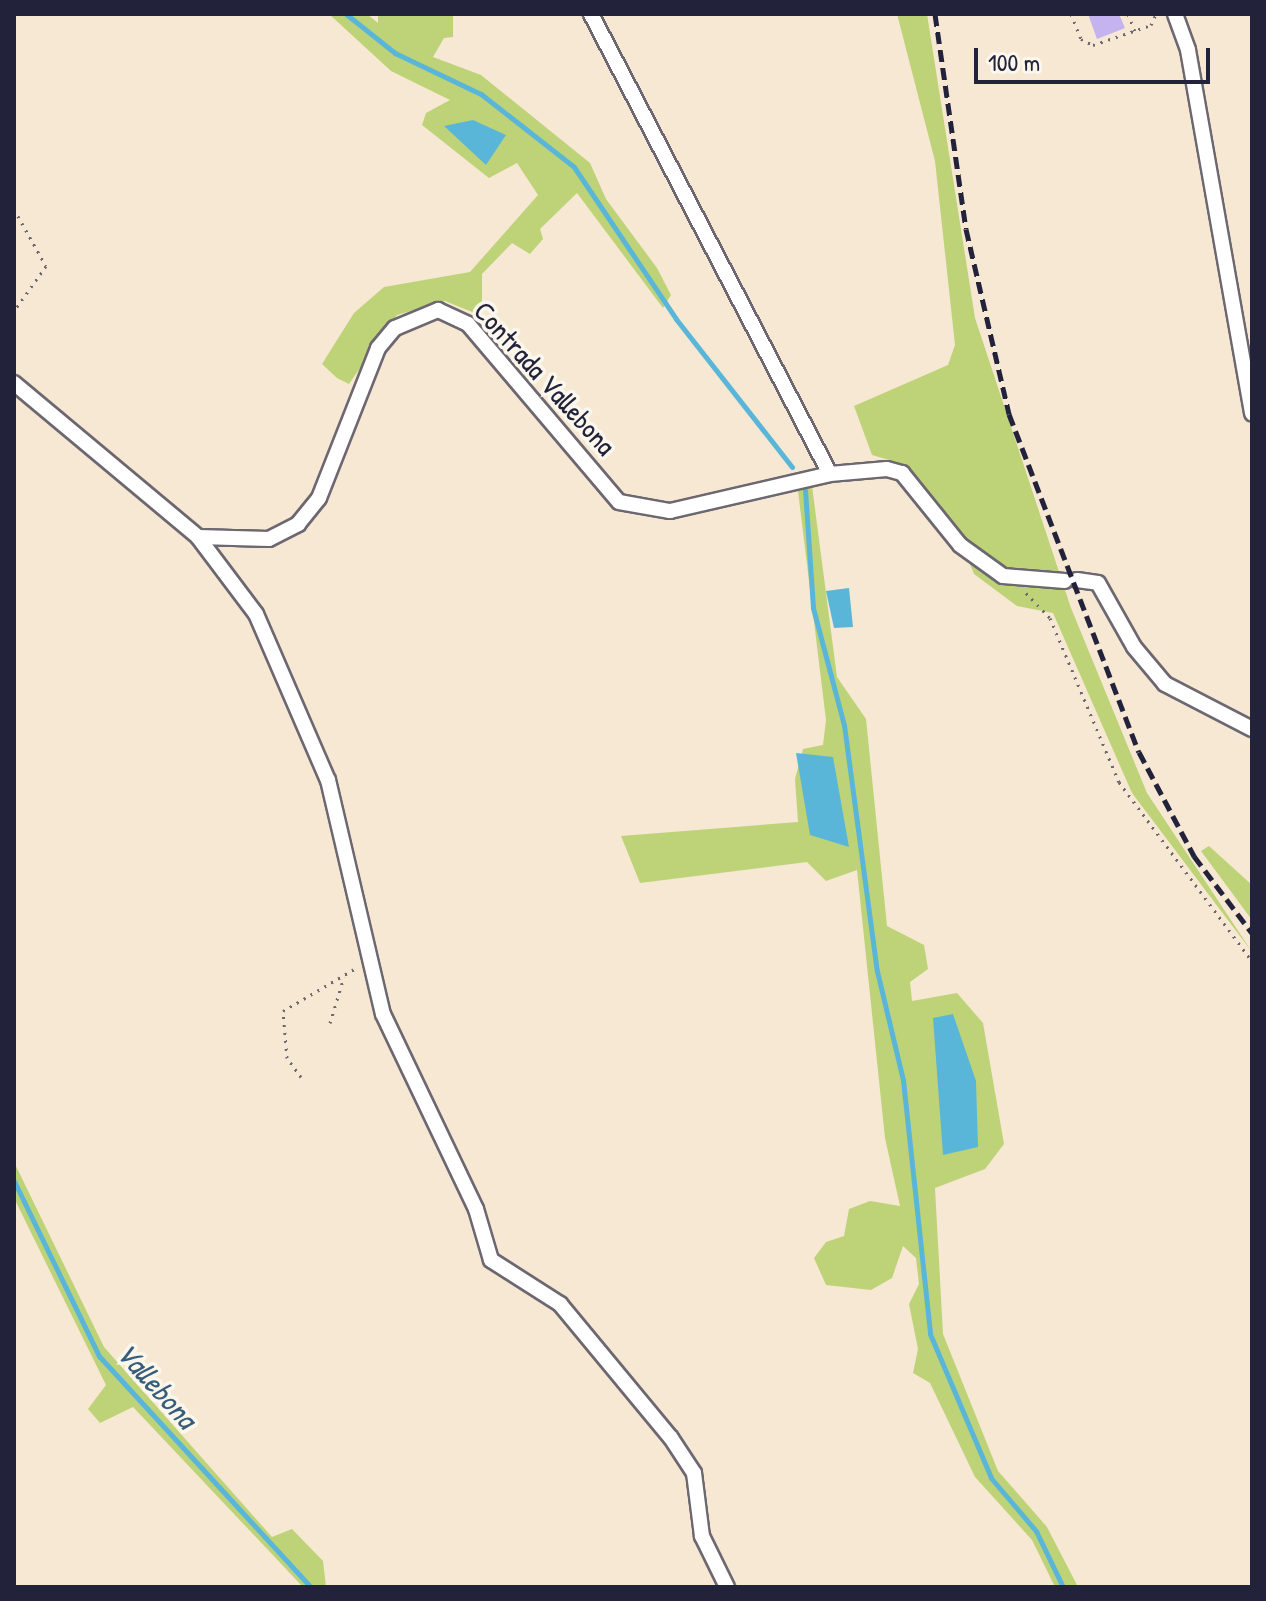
<!DOCTYPE html>
<style>
body{margin:0}
#map{position:relative;width:1266px;height:1601px;overflow:hidden;background:#f6e8d2;font-family:"Patrick Hand",sans-serif}
div>[style]{position:absolute}
.green>*{inset:0;background:#bed377}
.water>*{inset:0;background:#5ab6d8}
.stream>*{height:5px;margin:-2.5px;padding:0 2.5px;transform-origin:2.5px;border-radius:2.5px;background:#5ab6d8}
.building>*{inset:0;background:#c5b3f0}
.path>*{height:3px;margin-top:-1.5px;transform-origin:0;background:repeating-linear-gradient(90deg,#6c6770 0 2px,transparent 0 8px)}
.roads{filter:drop-shadow(2px 0 #6c6770) drop-shadow(-2px 0 #6c6770) drop-shadow(0 2px #6c6770) drop-shadow(0 -2px #6c6770)}
.street>*{height:14px;margin:-7px;padding:0 7px;transform-origin:7px;border-radius:7px;background:#fff}
.rail>*{height:5px;margin-top:-2.5px;transform-origin:0;background:repeating-linear-gradient(90deg,#22223b 0 12px,transparent 0 18px)}
span{translate:-50% -50%;white-space:nowrap;text-align:center;line-height:1.15;-webkit-text-stroke:7px #fbf7ec;paint-order:stroke}
.street-label{font-size:28px;color:#22223b}
.water-label{font-size:30px;color:#385d7a;font-style:italic}
.frame{position:absolute;inset:0;border:16px solid #22223b;pointer-events:none}
.scale{position:absolute;left:974px;top:48px;width:236px;height:36px;box-sizing:border-box;border:4px solid #22223b;border-top:0;padding-left:10px;font-size:24px;line-height:28px;white-space:nowrap;color:#22223b;-webkit-text-stroke:6px #fbf7ec;paint-order:stroke}
</style>
<div id="map">
<div class="green">
<i style="clip-path:polygon(329px 14px,367px 14px,378px 23px,378px 14px,453px 14px,453px 37px,444px 38px,433px 57px,481px 75px,590px 163px,606px 199px,657px 268px,671px 295px,663px 308px,577px 193px,540px 229px,543px 239px,530px 254px,512px 243px,482px 274px,482px 316px,445px 301px,397px 315px,349px 384px,337px 378px,322px 364px,354px 313px,384px 287px,470px 272px,538px 195px,517px 163px,489px 178px,422px 125px,426px 113px,450px 100px,391px 71px)"></i>
<i style="clip-path:polygon(897px 14px,927px 14px,975px 318px,1071px 608px,1147px 793px,1252px 952px,1132px 793px,1053px 613px,1017px 606px,974px 574px,958px 535px,899px 463px,872px 455px,854px 406px,948px 365px,955px 345px,935px 161px)"></i>
<i style="clip-path:polygon(812px 486px,837px 677px,866px 719px,887px 926px,924px 945px,928px 969px,910px 982px,912px 1001px,957px 993px,983px 1023px,1004px 1144px,985px 1169px,935px 1188px,943px 1334px,998px 1471px,1047px 1527px,1078px 1587px,1055px 1587px,1032px 1540px,975px 1477px,930px 1383px,913px 1373px,918px 1349px,909px 1304px,919px 1284px,916px 1258px,903px 1246px,892px 1278px,871px 1290px,826px 1285px,814px 1258px,826px 1242px,844px 1236px,849px 1209px,870px 1201px,900px 1206px,885px 1138px,857px 870px,826px 881px,807px 862px,640px 883px,621px 836px,798px 822px,795px 779px,803px 749px,823px 745px,826px 720px,798px 491px)"></i>
<i style="clip-path:polygon(1209px 846px,1252px 885px,1252px 920px,1201px 851px)"></i>
<i style="clip-path:polygon(14px 1162px,104px 1347px,272px 1537px,292px 1529px,323px 1561px,326px 1587px,303px 1587px,133px 1407px,100px 1423px,88px 1409px,106px 1385px,14px 1198px)"></i>
</div>
<div class="water">
<i style="clip-path:polygon(473px 120px,506px 135px,486px 165px,444px 126px)"></i>
<i style="clip-path:polygon(849px 588px,853px 627px,834px 628px,826px 591px)"></i>
<i style="clip-path:polygon(796px 753px,833px 757px,849px 847px,810px 835px)"></i>
<i style="clip-path:polygon(953px 1014px,976px 1081px,978px 1147px,943px 1155px,933px 1018px)"></i>
</div>
<div class="stream">
<i style="left:346px;top:14px;width:63px;rotate:38.5deg"></i>
<i style="left:395px;top:53px;width:95px;rotate:25.5deg"></i>
<i style="left:481px;top:94px;width:118px;rotate:38.1deg"></i>
<i style="left:574px;top:167px;width:183px;rotate:56.1deg"></i>
<i style="left:676px;top:319px;width:188px;rotate:51.9deg"></i>
<i style="left:805px;top:490px;width:118px;rotate:86.1deg"></i>
<i style="left:813px;top:608px;width:121px;rotate:75.2deg"></i>
<i style="left:844px;top:725px;width:248px;rotate:82.4deg"></i>
<i style="left:877px;top:971px;width:112px;rotate:76.6deg"></i>
<i style="left:903px;top:1080px;width:255px;rotate:83.9deg"></i>
<i style="left:930px;top:1334px;width:156px;rotate:67deg"></i>
<i style="left:991px;top:1478px;width:70px;rotate:49.7deg"></i>
<i style="left:1036px;top:1531px;width:62px;rotate:64.3deg"></i>
<i style="left:14px;top:1181px;width:195px;rotate:64.1deg"></i>
<i style="left:99px;top:1356px;width:314px;rotate:47.5deg"></i>
</div>
<div class="building">
<i style="clip-path:polygon(1088px 14px,1119px 14px,1125px 28px,1097px 39px)"></i>
</div>
<div class="path">
<i style="left:1071px;top:14px;width:27px;rotate:68deg"></i>
<i style="left:1081px;top:39px;width:13px;rotate:27deg"></i>
<i style="left:1093px;top:45px;width:61px;rotate:-19deg"></i>
<i style="left:1151px;top:25px;width:12px;rotate:-66deg"></i>
<i style="left:1128px;top:14px;width:18px;rotate:68deg"></i>
<i style="left:14px;top:209px;width:65px;rotate:60.7deg"></i>
<i style="left:46px;top:266px;width:55px;rotate:125.4deg"></i>
<i style="left:14px;top:278px;width:4px;rotate:90deg"></i>
<i style="left:1026px;top:593px;width:35px;rotate:46deg"></i>
<i style="left:1050px;top:618px;width:178px;rotate:67.2deg"></i>
<i style="left:1119px;top:782px;width:223px;rotate:53.4deg"></i>
<i style="left:330px;top:1023px;width:48px;rotate:-73.1deg"></i>
<i style="left:301px;top:1077px;width:24px;rotate:-126deg"></i>
<i style="left:287px;top:1058px;width:47px;rotate:-94.9deg"></i>
<i style="left:283px;top:1011px;width:85px;rotate:-30.5deg"></i>
</div>
<div class="roads">
<div class="street">
<i style="left:591px;top:14px;width:518px;rotate:62.55deg"></i>
<i style="left:1175px;top:14px;width:38px;rotate:70deg"></i>
<i style="left:1188px;top:50px;width:369px;rotate:80deg"></i>
<i style="left:14px;top:383px;width:240px;rotate:39.9deg"></i>
<i style="left:198px;top:537px;width:71px;rotate:1.6deg"></i>
<i style="left:269px;top:539px;width:33px;rotate:-27deg"></i>
<i style="left:298px;top:524px;width:33px;rotate:-51deg"></i>
<i style="left:319px;top:498px;width:161px;rotate:-68.5deg"></i>
<i style="left:378px;top:348px;width:26px;rotate:-50deg"></i>
<i style="left:395px;top:328px;width:47px;rotate:-22.7deg"></i>
<i style="left:438px;top:310px;width:33px;rotate:25deg"></i>
<i style="left:468px;top:324px;width:233px;rotate:49.7deg"></i>
<i style="left:619px;top:502px;width:52px;rotate:10deg"></i>
<i style="left:670px;top:511px;width:164px;rotate:-13deg"></i>
<i style="left:830px;top:474px;width:57px;rotate:-5deg"></i>
<i style="left:887px;top:469px;width:16px;rotate:15deg"></i>
<i style="left:902px;top:473px;width:92px;rotate:51.1deg"></i>
<i style="left:960px;top:545px;width:53px;rotate:35.8deg"></i>
<i style="left:1003px;top:576px;width:62px;rotate:4.6deg"></i>
<i style="left:198px;top:537px;width:96px;rotate:53deg"></i>
<i style="left:256px;top:614px;width:181px;rotate:66.6deg"></i>
<i style="left:328px;top:780px;width:240px;rotate:76.8deg"></i>
<i style="left:383px;top:1014px;width:216px;rotate:64.5deg"></i>
<i style="left:476px;top:1209px;width:53px;rotate:73.6deg"></i>
<i style="left:491px;top:1260px;width:82px;rotate:32.5deg"></i>
<i style="left:560px;top:1304px;width:174px;rotate:50.4deg"></i>
<i style="left:671px;top:1438px;width:42px;rotate:56.7deg"></i>
<i style="left:694px;top:1473px;width:64px;rotate:82.8deg"></i>
<i style="left:702px;top:1536px;width:57px;rotate:63.9deg"></i>
<i style="left:1077px;top:580px;width:21px;rotate:8deg"></i>
<i style="left:1098px;top:583px;width:73px;rotate:60.6deg"></i>
<i style="left:1134px;top:647px;width:48px;rotate:50deg"></i>
<i style="left:1165px;top:684px;width:98px;rotate:27.3deg"></i>
</div>
</div>
<div class="rail">
<i style="left:935px;top:14px;width:217px;rotate:81.8deg"></i>
<i style="left:966px;top:229px;width:190px;rotate:76.9deg"></i>
<i style="left:1009px;top:414px;width:362px;rotate:69deg"></i>
<i style="left:1139px;top:752px;width:118px;rotate:62.1deg"></i>
<i style="left:1194px;top:856px;width:96px;rotate:53deg"></i>
</div>
<div class="street-label">
<span style="left:545px;top:378px;rotate:48deg">Contrada Vallebona</span>
</div>
<div class="water-label">
<span style="left:157px;top:1385px;rotate:48deg">Vallebona</span>
</div>
<div class="frame"></div>
<div class="scale">100 m</div>
</div>
